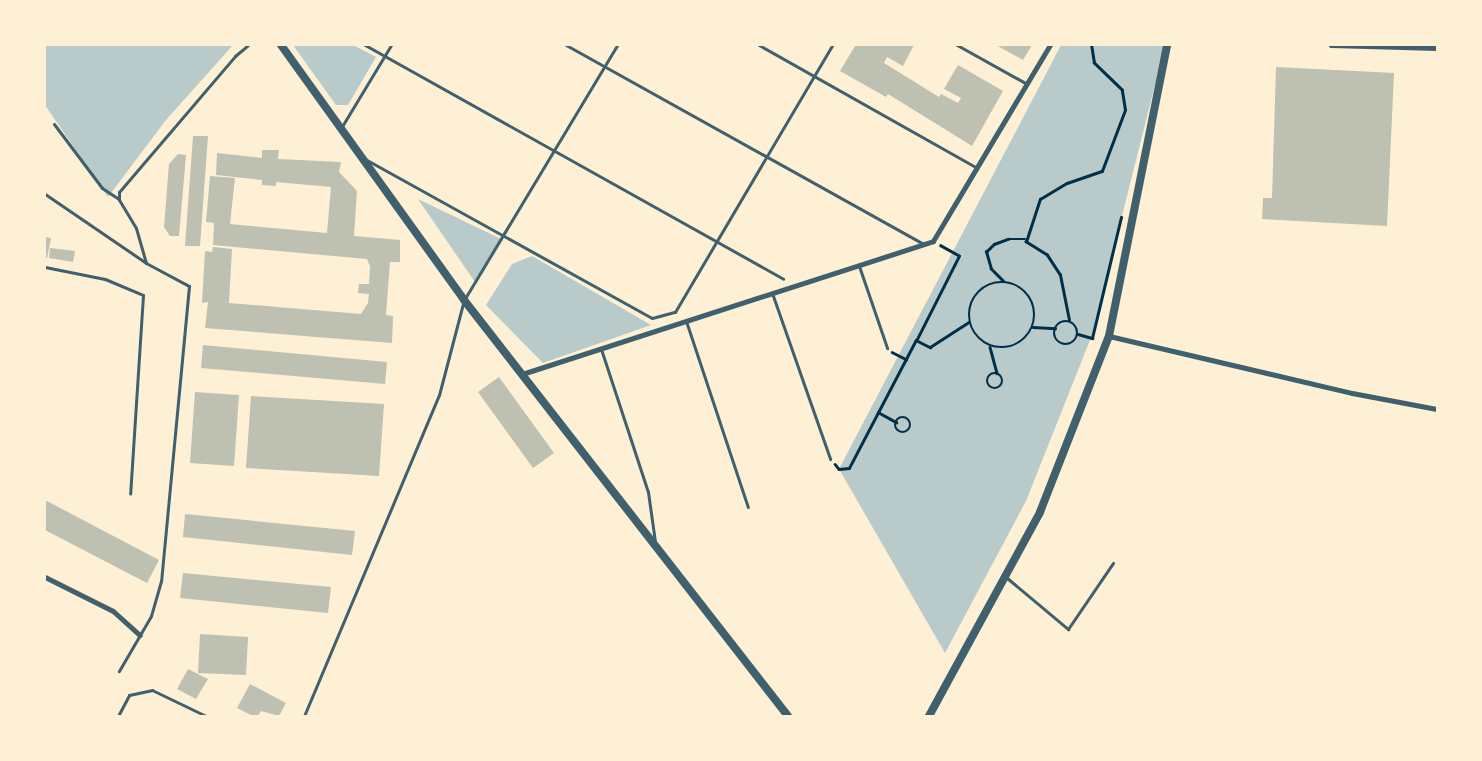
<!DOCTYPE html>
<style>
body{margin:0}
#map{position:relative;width:1482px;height:761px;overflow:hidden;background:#fdf0d5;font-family:"Roboto Condensed",sans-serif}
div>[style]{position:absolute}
.green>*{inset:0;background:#b9caca}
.building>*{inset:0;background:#bec0b2}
.path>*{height:2.5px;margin:-1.25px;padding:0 1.25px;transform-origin:1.25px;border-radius:1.25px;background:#003049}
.path>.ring{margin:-1.25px;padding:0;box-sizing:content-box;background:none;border:2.5px solid #003049;border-radius:50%}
.service>*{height:3px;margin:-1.5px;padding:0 1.5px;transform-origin:1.5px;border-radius:1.5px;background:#3f606c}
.minor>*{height:5px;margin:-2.5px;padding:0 2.5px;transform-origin:2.5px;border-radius:2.5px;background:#3f606c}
.tertiary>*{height:8px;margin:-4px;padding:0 4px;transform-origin:4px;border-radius:4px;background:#3f606c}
span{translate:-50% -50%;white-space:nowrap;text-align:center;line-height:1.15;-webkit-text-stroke:4.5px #fdf0d5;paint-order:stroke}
.frame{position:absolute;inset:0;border:46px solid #fdf0d5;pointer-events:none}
</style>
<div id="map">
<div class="green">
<i style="clip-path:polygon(45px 45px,233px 45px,166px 120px,108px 197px,45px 105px)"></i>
<i style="clip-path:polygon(293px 45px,353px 45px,376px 57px,348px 105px,336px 105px)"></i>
<i style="clip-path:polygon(1061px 45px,1165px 45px,1092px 335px,1026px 501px,945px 653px,839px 469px)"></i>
<i style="clip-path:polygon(418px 199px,501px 239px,475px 282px)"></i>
<i style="clip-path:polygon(532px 256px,651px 325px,543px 363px,486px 305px,512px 264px)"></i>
</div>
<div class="building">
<i style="clip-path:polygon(859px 45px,914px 45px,903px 66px,887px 57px,884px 63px,939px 97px,941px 94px,958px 103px,961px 98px,944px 89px,958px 65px,1003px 91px,972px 146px,888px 94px,886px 97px,840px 71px,855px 46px)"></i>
<i style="clip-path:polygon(996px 45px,1032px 45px,1023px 60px)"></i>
<i style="clip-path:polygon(1276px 67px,1394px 73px,1387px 226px,1262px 219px,1263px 198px,1272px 198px)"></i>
<i style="clip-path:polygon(193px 136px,208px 136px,200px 246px,185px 246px)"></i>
<i style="clip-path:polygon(262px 150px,279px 150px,278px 159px,341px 162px,339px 172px,357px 191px,354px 236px,400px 240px,400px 262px,390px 262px,386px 315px,393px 316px,392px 343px,205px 328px,208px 302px,202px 303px,205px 251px,212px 252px,213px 247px,232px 249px,229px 303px,361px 314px,368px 303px,369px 294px,358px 293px,359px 284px,369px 284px,370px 266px,367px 259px,213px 245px,214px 223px,206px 222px,210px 176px,235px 178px,230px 224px,327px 233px,331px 187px,276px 182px,276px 186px,262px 185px,262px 180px,216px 175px,217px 153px,262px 158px)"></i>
<i style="clip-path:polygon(178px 154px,186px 155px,179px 236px,170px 236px,164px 227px,169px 164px)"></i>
<i style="clip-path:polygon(45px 237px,51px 238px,47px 258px,45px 258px)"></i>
<i style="clip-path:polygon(50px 248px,75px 251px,73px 262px,49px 258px)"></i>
<i style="clip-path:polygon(203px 345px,387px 362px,385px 384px,201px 368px)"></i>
<i style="clip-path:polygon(499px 377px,554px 453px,533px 468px,478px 392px)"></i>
<i style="clip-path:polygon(195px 392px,239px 395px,234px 466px,190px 463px)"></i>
<i style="clip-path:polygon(251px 396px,384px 404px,379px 476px,246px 468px)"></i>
<i style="clip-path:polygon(45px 500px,159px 560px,147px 583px,45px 530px)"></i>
<i style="clip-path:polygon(185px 514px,355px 531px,352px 555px,183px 537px)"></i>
<i style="clip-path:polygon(183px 573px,331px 587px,328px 613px,180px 598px)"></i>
<i style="clip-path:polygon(200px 634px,248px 637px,246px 675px,198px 673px)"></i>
<i style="clip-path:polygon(188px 669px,208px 679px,196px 699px,177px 689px)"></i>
<i style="clip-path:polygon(250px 684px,286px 703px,279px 716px,261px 711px,258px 716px,253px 716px,237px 708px)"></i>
</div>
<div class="path">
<i style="left:1003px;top:281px;width:17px;rotate:-135deg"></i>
<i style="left:991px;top:269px;width:18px;rotate:-106deg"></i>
<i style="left:986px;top:252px;width:11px;rotate:-45deg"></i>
<i style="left:994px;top:244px;width:15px;rotate:-20deg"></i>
<i style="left:1008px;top:239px;width:17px"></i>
<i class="ring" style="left:969px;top:282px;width:63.5px;height:63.5px"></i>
<i style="left:1069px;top:320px;width:46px;rotate:-101.3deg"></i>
<i style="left:1060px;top:275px;width:24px;rotate:-123deg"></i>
<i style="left:1047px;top:255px;width:25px;rotate:-148deg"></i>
<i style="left:1026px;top:242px;width:45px;rotate:-72deg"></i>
<i style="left:1040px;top:199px;width:31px;rotate:-31deg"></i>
<i style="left:1067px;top:183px;width:37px;rotate:-19deg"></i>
<i style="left:1102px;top:171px;width:65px;rotate:-69.3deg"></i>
<i style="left:1125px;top:110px;width:20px;rotate:-99deg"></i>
<i style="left:1122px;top:90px;width:39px;rotate:-136deg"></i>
<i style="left:1094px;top:63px;width:18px;rotate:-99deg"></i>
<i class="ring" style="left:1054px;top:321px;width:21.5px;height:21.5px"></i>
<i style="left:1033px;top:327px;width:22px;rotate:3deg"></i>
<i style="left:1078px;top:334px;width:15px;rotate:16deg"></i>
<i style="left:1092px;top:338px;width:124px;rotate:-76.5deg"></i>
<i style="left:916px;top:341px;width:95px;rotate:-63.2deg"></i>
<i style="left:959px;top:256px;width:21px;rotate:-151deg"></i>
<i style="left:990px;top:347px;width:27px;rotate:75deg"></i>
<i style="left:892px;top:352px;width:16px;rotate:27deg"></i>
<i class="ring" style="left:987px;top:373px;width:13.5px;height:13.5px"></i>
<i style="left:878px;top:412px;width:21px;rotate:29deg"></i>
<i class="ring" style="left:895px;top:417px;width:13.5px;height:13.5px"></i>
<i style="left:835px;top:464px;width:6px;rotate:51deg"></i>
<i style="left:839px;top:469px;width:10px;rotate:-6deg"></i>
<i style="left:849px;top:468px;width:144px;rotate:-62.4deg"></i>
<i style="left:916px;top:340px;width:16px;rotate:27deg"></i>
<i style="left:930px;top:347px;width:46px;rotate:-32.7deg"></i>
</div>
<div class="service">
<i style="left:365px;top:45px;width:479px;rotate:29.2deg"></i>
<i style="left:566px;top:45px;width:410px;rotate:29.1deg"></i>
<i style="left:759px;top:45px;width:250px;rotate:29.4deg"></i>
<i style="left:957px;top:45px;width:80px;rotate:29.1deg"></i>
<i style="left:54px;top:124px;width:80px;rotate:53.1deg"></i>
<i style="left:102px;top:188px;width:20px;rotate:33deg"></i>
<i style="left:341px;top:128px;width:97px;rotate:-58.9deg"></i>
<i style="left:365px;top:159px;width:328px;rotate:29deg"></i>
<i style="left:652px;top:318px;width:24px;rotate:-15deg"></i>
<i style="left:675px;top:312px;width:310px;rotate:-59.5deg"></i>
<i style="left:45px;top:194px;width:122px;rotate:34.3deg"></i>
<i style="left:146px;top:263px;width:49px;rotate:28.1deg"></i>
<i style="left:189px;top:286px;width:296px;rotate:95.4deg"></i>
<i style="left:161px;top:581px;width:36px;rotate:106deg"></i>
<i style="left:151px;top:616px;width:64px;rotate:120.2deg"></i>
<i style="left:146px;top:263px;width:36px;rotate:-106deg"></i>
<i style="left:136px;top:228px;width:33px;rotate:-121deg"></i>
<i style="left:119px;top:200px;width:8px;rotate:-90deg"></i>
<i style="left:119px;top:192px;width:179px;rotate:-49.5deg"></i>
<i style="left:235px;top:56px;width:17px;rotate:-40deg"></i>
<i style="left:859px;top:266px;width:87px;rotate:71.1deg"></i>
<i style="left:45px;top:267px;width:61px;rotate:11.3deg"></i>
<i style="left:105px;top:279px;width:41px;rotate:22.8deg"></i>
<i style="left:143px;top:295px;width:199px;rotate:93.7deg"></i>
<i style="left:772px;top:293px;width:176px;rotate:70.7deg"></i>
<i style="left:686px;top:321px;width:196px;rotate:71.6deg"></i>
<i style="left:601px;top:349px;width:151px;rotate:71.8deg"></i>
<i style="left:648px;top:492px;width:50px;rotate:82deg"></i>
<i style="left:1007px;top:578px;width:80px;rotate:39.9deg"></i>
<i style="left:1068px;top:629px;width:80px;rotate:-55.7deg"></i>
<i style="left:118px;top:716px;width:24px;rotate:-62deg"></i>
<i style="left:129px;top:695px;width:24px;rotate:-12deg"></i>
<i style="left:152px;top:690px;width:60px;rotate:25.7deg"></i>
<i style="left:304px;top:716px;width:348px;rotate:-67.2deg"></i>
<i style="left:439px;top:395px;width:98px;rotate:-75.3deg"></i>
<i style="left:464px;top:300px;width:297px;rotate:-59deg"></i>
</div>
<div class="minor">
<i style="left:1331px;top:45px;width:106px;rotate:1.6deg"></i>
<i style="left:1109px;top:336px;width:250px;rotate:13.2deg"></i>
<i style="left:1352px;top:393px;width:86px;rotate:10.7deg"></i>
<i style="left:522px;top:374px;width:432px;rotate:-17.9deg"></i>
<i style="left:933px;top:241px;width:228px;rotate:-59.2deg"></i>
<i style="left:45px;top:577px;width:76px;rotate:26.6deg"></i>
<i style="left:113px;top:611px;width:36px;rotate:42deg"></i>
</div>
<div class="tertiary">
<i style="left:281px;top:45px;width:314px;rotate:54.3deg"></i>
<i style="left:464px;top:300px;width:527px;rotate:52.09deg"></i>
<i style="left:929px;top:716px;width:232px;rotate:-61.4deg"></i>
<i style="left:1040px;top:512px;width:189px;rotate:-68.6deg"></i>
<i style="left:1109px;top:336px;width:297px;rotate:-78.7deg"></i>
</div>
<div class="frame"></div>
</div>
